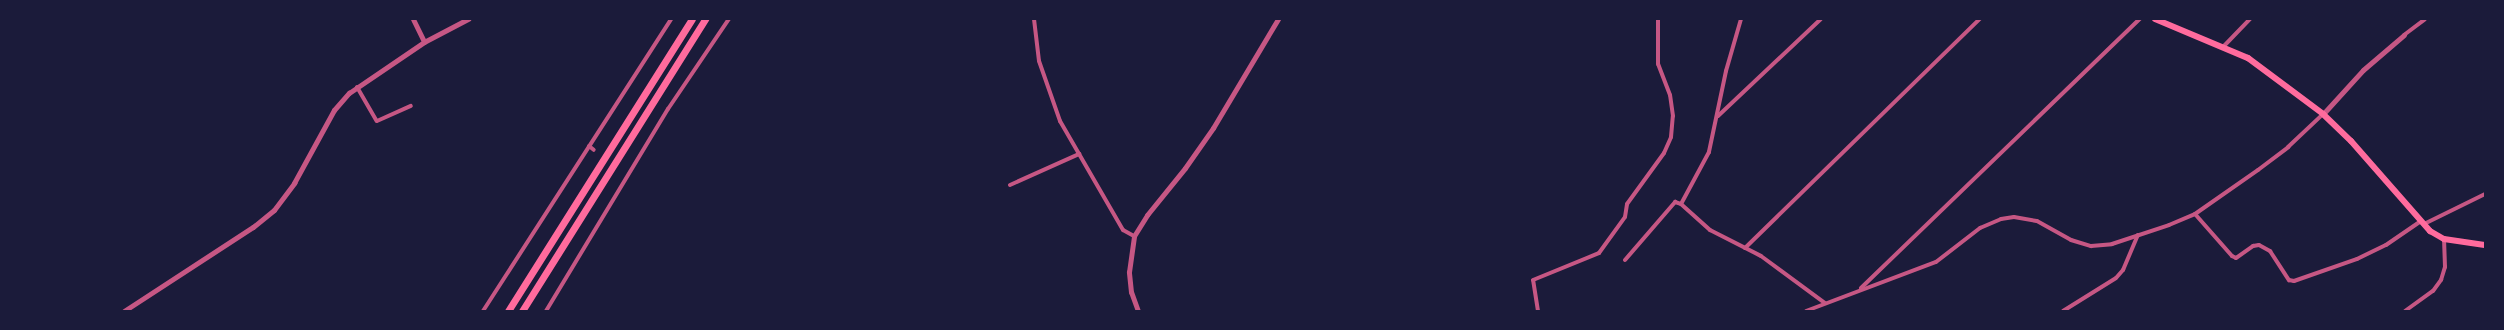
<!DOCTYPE html>
<style>
body{margin:0}
#map{position:relative;width:2504px;height:330px;overflow:hidden;background:#1b1b3a;font-family:"PT Sans",sans-serif}
div>[style]{position:absolute}
.minor>*{height:4px;margin:-2px;padding:0 2px;transform-origin:2px;border-radius:2px;background:#c65784}
.tertiary>*{height:5px;margin:-2.5px;padding:0 2.5px;transform-origin:2.5px;border-radius:2.5px;background:#c65784}
.primary>*{height:6px;margin:-3px;padding:0 3px;transform-origin:3px;border-radius:3px;background:#ff6b9d}
.motorway>*{height:7px;margin:-3.5px;padding:0 3.5px;transform-origin:3.5px;border-radius:3.5px;background:#ff6b9d}
span{translate:-50% -50%;white-space:nowrap;text-align:center;line-height:1.15;-webkit-text-stroke:4px #1b1b3a;paint-order:stroke}
.frame{position:absolute;inset:0;border:20px solid #1b1b3a;pointer-events:none}
</style>
<div id="map">
<div class="minor">
<i style="left:1034px;top:19px;width:42px;rotate:83.2deg"></i>
<i style="left:1039px;top:61px;width:64px;rotate:70.7deg"></i>
<i style="left:1060px;top:121px;width:126px;rotate:60deg"></i>
<i style="left:1123px;top:230px;width:13px;rotate:29deg"></i>
<i style="left:1741px;top:19px;width:54px;rotate:106.1deg"></i>
<i style="left:1726px;top:71px;width:83px;rotate:101.9deg"></i>
<i style="left:1709px;top:152px;width:59px;rotate:118.3deg"></i>
<i style="left:1681px;top:204px;width:39px;rotate:42deg"></i>
<i style="left:1710px;top:230px;width:57px;rotate:27deg"></i>
<i style="left:1761px;top:256px;width:79px;rotate:36.3deg"></i>
<i style="left:2404px;top:35px;width:26px;rotate:-37deg"></i>
<i style="left:2223px;top:47px;width:39px;rotate:-46deg"></i>
<i style="left:357px;top:87px;width:39px;rotate:60deg"></i>
<i style="left:377px;top:121px;width:37px;rotate:-24deg"></i>
<i style="left:1718px;top:116px;width:141px;rotate:-43.3deg"></i>
<i style="left:589px;top:146px;width:6px;rotate:39deg"></i>
<i style="left:1010px;top:185px;width:76px;rotate:-24.2deg"></i>
<i style="left:2195px;top:214px;width:56px;rotate:48.6deg"></i>
<i style="left:2232px;top:256px;width:4px;rotate:27deg"></i>
<i style="left:2236px;top:258px;width:21px;rotate:-35deg"></i>
<i style="left:2253px;top:246px;width:6px;rotate:-9deg"></i>
<i style="left:2259px;top:245px;width:13px;rotate:29deg"></i>
<i style="left:2270px;top:251px;width:35px;rotate:57deg"></i>
<i style="left:2289px;top:280px;width:5px;rotate:11deg"></i>
<i style="left:2294px;top:281px;width:67px;rotate:-19.2deg"></i>
<i style="left:2357px;top:259px;width:32px;rotate:-26deg"></i>
<i style="left:2386px;top:245px;width:42px;rotate:-34.4deg"></i>
<i style="left:2424px;top:224px;width:68px;rotate:-26.2deg"></i>
<i style="left:1745px;top:248px;width:328px;rotate:-44.3deg"></i>
<i style="left:1625px;top:260px;width:77px;rotate:-49.2deg"></i>
<i style="left:1675px;top:202px;width:6px;rotate:18deg"></i>
<i style="left:1861px;top:288px;width:388px;rotate:-44deg"></i>
<i style="left:483px;top:311px;width:347px;rotate:-57.2deg"></i>
<i style="left:546px;top:311px;width:236px;rotate:-58.9deg"></i>
<i style="left:668px;top:109px;width:109px;rotate:-55.9deg"></i>
<i style="left:1538px;top:311px;width:31px;rotate:-99deg"></i>
<i style="left:1533px;top:280px;width:71px;rotate:-22.2deg"></i>
<i style="left:1599px;top:253px;width:44px;rotate:-54.2deg"></i>
<i style="left:1625px;top:217px;width:13px;rotate:-81deg"></i>
<i style="left:1627px;top:204px;width:63px;rotate:-54deg"></i>
<i style="left:1664px;top:153px;width:17px;rotate:-66deg"></i>
<i style="left:1671px;top:137px;width:21px;rotate:-85deg"></i>
<i style="left:1673px;top:116px;width:21px;rotate:-98deg"></i>
<i style="left:1670px;top:95px;width:33px;rotate:-111deg"></i>
<i style="left:1658px;top:64px;width:45px;rotate:-90deg"></i>
<i style="left:1806px;top:311px;width:139px;rotate:-20.7deg"></i>
<i style="left:1936px;top:262px;width:56px;rotate:-37.7deg"></i>
<i style="left:1980px;top:228px;width:23px;rotate:-23deg"></i>
<i style="left:2001px;top:219px;width:13px;rotate:-9deg"></i>
<i style="left:2014px;top:217px;width:23px;rotate:10deg"></i>
<i style="left:2037px;top:221px;width:39px;rotate:29deg"></i>
<i style="left:2071px;top:240px;width:21px;rotate:17deg"></i>
<i style="left:2091px;top:246px;width:21px;rotate:-5deg"></i>
<i style="left:2112px;top:244px;width:60px;rotate:-18.4deg"></i>
<i style="left:2169px;top:225px;width:28px;rotate:-23deg"></i>
<i style="left:2195px;top:214px;width:77px;rotate:-34.9deg"></i>
<i style="left:2258px;top:170px;width:38px;rotate:-37deg"></i>
<i style="left:2288px;top:147px;width:48px;rotate:-43.3deg"></i>
<i style="left:2063px;top:311px;width:62px;rotate:-31.9deg"></i>
<i style="left:2116px;top:278px;width:11px;rotate:-49deg"></i>
<i style="left:2123px;top:270px;width:38px;rotate:-67deg"></i>
<i style="left:2405px;top:311px;width:34px;rotate:-36deg"></i>
<i style="left:2433px;top:291px;width:14px;rotate:-54deg"></i>
<i style="left:2441px;top:280px;width:14px;rotate:-73deg"></i>
<i style="left:2445px;top:267px;width:28px;rotate:-92deg"></i>
</div>
<div class="tertiary">
<i style="left:413px;top:19px;width:25px;rotate:64deg"></i>
<i style="left:2323px;top:114px;width:59px;rotate:-47.7deg"></i>
<i style="left:2363px;top:70px;width:54px;rotate:-40.5deg"></i>
<i style="left:124px;top:311px;width:154px;rotate:-33.1deg"></i>
<i style="left:253px;top:227px;width:27px;rotate:-39deg"></i>
<i style="left:274px;top:210px;width:34px;rotate:-53deg"></i>
<i style="left:294px;top:183px;width:83px;rotate:-61.3deg"></i>
<i style="left:334px;top:110px;width:23px;rotate:-49deg"></i>
<i style="left:349px;top:93px;width:91px;rotate:-34.2deg"></i>
<i style="left:424px;top:42px;width:50px;rotate:-27.6deg"></i>
<i style="left:1138px;top:311px;width:20px;rotate:-110deg"></i>
<i style="left:1131px;top:292px;width:20px;rotate:-96deg"></i>
<i style="left:1129px;top:272px;width:36px;rotate:-82deg"></i>
<i style="left:1134px;top:236px;width:25px;rotate:-58deg"></i>
<i style="left:1147px;top:215px;width:60px;rotate:-51deg"></i>
<i style="left:1185px;top:168px;width:49px;rotate:-55deg"></i>
<i style="left:1213px;top:128px;width:127px;rotate:-59.2deg"></i>
</div>
<div class="primary">
<i style="left:2155px;top:19px;width:101px;rotate:22.8deg"></i>
<i style="left:2248px;top:58px;width:94px;rotate:36.7deg"></i>
<i style="left:2323px;top:114px;width:39px;rotate:44deg"></i>
<i style="left:2351px;top:141px;width:120px;rotate:48.7deg"></i>
<i style="left:2430px;top:231px;width:16px;rotate:30deg"></i>
<i style="left:2444px;top:239px;width:41px;rotate:8.3deg"></i>
</div>
<div class="motorway">
<i style="left:508px;top:311px;width:345px;rotate:-57.8deg"></i>
<i style="left:522px;top:311px;width:345px;rotate:-57.9deg"></i>
</div>
<div class="frame"></div>
</div>
